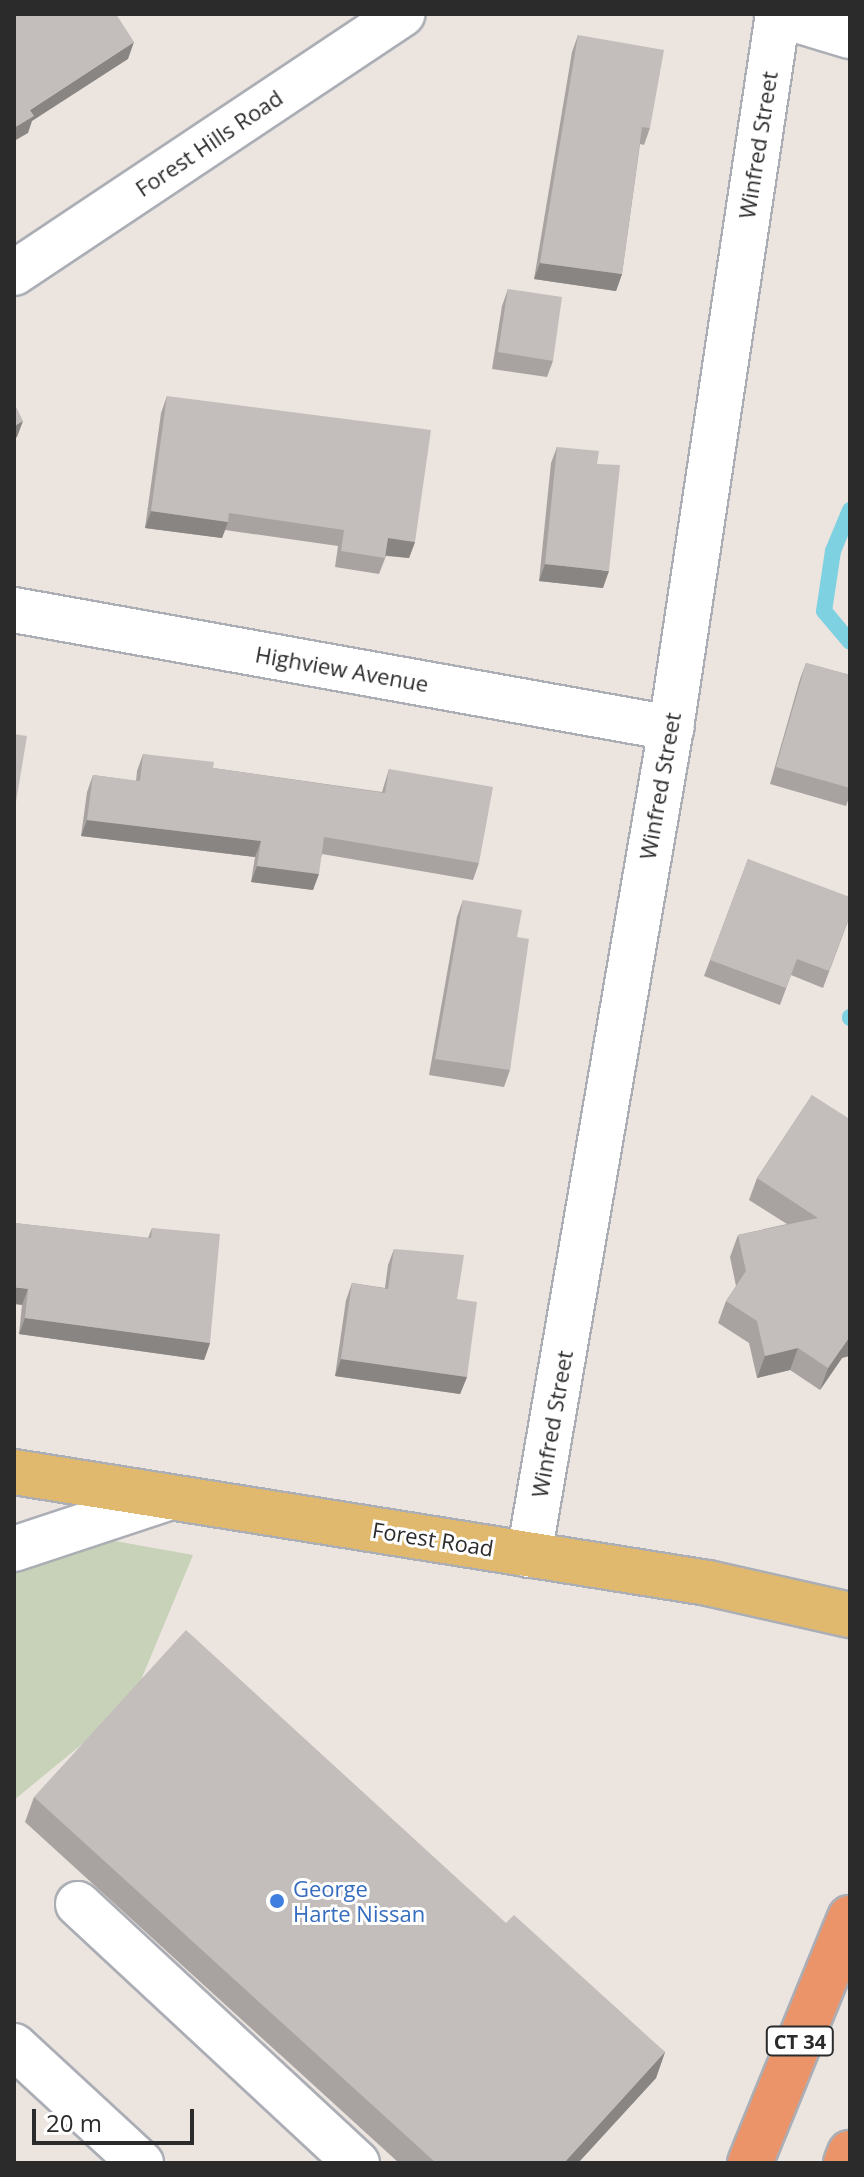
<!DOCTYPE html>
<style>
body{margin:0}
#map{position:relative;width:864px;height:2177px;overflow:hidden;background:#ebe4df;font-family:"Open Sans",sans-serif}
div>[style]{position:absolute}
.cemetery>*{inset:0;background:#c8d2b8}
.stream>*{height:16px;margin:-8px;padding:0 8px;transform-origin:8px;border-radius:8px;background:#7ed1e0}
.roads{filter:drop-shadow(2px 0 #abaeb5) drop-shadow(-2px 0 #abaeb5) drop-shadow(0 2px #abaeb5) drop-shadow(0 -2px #abaeb5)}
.minor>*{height:44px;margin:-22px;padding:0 22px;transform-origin:22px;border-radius:22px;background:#fff}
.major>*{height:44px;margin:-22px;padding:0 22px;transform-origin:22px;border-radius:22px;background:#e0b96f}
.highway>*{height:44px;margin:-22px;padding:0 22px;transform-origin:22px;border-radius:22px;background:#eb946a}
.wall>*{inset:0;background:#a8a3a1}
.shaded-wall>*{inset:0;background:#888583}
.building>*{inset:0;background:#c3bebb}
.dots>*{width:22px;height:22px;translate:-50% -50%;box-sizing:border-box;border:4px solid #fff;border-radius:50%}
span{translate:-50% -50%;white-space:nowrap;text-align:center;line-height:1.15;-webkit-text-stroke:6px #fff;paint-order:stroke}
.shield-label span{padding:2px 6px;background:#fff;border:2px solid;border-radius:6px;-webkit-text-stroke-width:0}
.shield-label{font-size:20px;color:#2b2b2b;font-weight:700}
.street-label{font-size:22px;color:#2b2b2b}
.shop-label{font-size:22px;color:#366cbe}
.left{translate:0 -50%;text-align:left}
.frame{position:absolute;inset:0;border:16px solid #2b2b2b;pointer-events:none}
.scale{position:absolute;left:32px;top:2109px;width:162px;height:36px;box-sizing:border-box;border:4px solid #2b2b2b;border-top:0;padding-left:10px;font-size:24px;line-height:28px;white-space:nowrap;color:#2b2b2b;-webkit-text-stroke:6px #fff;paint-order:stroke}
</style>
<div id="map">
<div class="cemetery">
<i style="clip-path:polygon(14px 1523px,193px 1555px,131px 1704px,14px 1800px)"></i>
</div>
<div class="stream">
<i style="left:850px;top:510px;width:44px;rotate:112.5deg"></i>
<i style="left:833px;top:551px;width:61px;rotate:98.5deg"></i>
<i style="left:824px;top:611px;width:40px;rotate:50deg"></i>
<i style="left:850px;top:1018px;width:1px;rotate:-90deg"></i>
</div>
<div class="roads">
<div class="minor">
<i style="left:777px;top:14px;width:76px;rotate:16.8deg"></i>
<i style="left:14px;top:273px;width:467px;rotate:-33.7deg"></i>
<i style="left:14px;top:610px;width:668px;rotate:10.18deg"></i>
<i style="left:14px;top:1549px;width:162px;rotate:-18.3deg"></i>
<i style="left:529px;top:1555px;width:839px;rotate:-80.26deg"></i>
<i style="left:671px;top:728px;width:722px;rotate:-81.48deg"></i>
<i style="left:78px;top:1904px;width:381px;rotate:42.9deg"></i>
<i style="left:14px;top:2046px;width:173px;rotate:42.7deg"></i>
</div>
<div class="major">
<i style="left:14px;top:1472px;width:703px;rotate:9.09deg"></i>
<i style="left:708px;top:1583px;width:146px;rotate:12.7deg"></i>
</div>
<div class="highway">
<i style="left:750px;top:2163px;width:265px;rotate:-67.8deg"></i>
<i style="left:846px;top:2163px;width:11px;rotate:-68deg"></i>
</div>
</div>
<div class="wall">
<i style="clip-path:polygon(578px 35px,650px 128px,644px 145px,640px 144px,622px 274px,616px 291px,534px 279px,572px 52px)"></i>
<i style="clip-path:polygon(508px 289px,553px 361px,547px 377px,492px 369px,502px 306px)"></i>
<i style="clip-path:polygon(167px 396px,415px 542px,409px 558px,386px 556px,379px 574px,335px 567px,338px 546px,225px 530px,222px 538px,145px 528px,161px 413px)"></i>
<i style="clip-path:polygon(557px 447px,597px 464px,603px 588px,539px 581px,551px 463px)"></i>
<i style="clip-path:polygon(806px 663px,850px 675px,850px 795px,846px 806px,770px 784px,800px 679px)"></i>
<i style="clip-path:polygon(143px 754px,213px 768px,382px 792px,389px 769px,479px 863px,473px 880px,322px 854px,313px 890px,251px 882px,255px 857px,81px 836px,87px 792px,93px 775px,136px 781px,137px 771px)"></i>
<i style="clip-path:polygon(748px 859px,850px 916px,823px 988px,791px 975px,780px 1005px,704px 976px)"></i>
<i style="clip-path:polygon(463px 900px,517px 937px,510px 1070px,504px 1087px,429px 1075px,457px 917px)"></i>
<i style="clip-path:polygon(812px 1095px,842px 1358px,820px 1390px,790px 1370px,757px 1378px,749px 1343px,718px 1323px,726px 1301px,736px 1286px,730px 1257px,738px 1235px,787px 1224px,749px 1200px,757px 1178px)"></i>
<i style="clip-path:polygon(14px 1223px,148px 1238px,152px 1228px,210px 1343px,204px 1360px,19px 1334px,22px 1305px)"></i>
<i style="clip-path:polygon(394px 1249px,457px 1299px,467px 1377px,460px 1394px,335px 1376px,346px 1300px,352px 1283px,385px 1288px,388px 1265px)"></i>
<i style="clip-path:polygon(34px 1797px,506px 1923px,665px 2052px,656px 2078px,578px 2163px,399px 2163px,25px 1822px)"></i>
</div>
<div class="shaded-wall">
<i style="clip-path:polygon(134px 42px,128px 59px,32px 121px,28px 133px,14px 141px,14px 128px,30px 110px)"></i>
<i style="clip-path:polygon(540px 263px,622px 274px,616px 291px,534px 279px)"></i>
<i style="clip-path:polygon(23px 421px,17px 437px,14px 439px,14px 426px)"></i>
<i style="clip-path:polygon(151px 511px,228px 522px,222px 538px,145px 528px)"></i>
<i style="clip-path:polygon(388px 538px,415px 542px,409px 558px,382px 555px)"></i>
<i style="clip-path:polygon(545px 564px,609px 571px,603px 588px,539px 581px)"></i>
<i style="clip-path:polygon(87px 820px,261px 841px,255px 857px,81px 836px)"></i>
<i style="clip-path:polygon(257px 866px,319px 874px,313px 890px,251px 882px)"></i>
<i style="clip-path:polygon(14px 1287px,28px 1289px,22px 1305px,14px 1304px)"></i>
<i style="clip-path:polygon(25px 1318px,210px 1343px,204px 1360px,19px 1334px)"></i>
<i style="clip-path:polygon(850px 1336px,850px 1356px,842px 1358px,820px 1390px,828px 1368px)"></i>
<i style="clip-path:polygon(798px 1348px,790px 1370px,757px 1378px,765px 1356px)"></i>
<i style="clip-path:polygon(341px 1359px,467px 1377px,460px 1394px,335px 1376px)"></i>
<i style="clip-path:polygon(665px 2052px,656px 2078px,578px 2163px,564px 2163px)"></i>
</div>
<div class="building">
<i style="clip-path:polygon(14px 14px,116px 14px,134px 42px,30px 110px,34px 116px,14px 128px)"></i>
<i style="clip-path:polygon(578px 35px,664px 50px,650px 128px,642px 127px,622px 274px,540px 263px)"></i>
<i style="clip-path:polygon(508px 289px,562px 297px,553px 361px,498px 352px)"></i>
<i style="clip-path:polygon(167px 396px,431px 430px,415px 542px,388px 538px,385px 558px,341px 551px,344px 530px,229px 513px,228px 522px,151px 511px)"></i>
<i style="clip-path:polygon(14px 403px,23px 421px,14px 426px)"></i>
<i style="clip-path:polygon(557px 447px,599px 451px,597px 464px,620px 465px,609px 571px,545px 564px)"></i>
<i style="clip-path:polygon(806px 663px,850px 675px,850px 788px,776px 767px)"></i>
<i style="clip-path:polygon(14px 734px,27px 736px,16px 802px,14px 802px)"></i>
<i style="clip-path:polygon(143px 754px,214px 762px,213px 768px,385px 793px,389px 769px,493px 787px,479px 863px,324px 837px,319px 874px,257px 866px,261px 841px,87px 820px,93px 775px,140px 781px)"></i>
<i style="clip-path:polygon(748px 859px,850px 897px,850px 915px,829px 971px,797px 959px,786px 988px,710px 960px)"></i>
<i style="clip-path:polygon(463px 900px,522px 910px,517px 937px,529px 939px,510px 1070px,435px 1059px)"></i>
<i style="clip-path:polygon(812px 1095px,848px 1118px,850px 1114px,850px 1336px,828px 1368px,798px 1348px,765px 1356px,757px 1321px,726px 1301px,746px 1271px,738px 1235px,818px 1218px,757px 1178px)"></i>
<i style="clip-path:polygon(14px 1223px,151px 1238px,152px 1228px,220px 1234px,210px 1343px,25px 1318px,28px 1289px,14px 1287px)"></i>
<i style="clip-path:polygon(394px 1249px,464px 1255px,457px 1299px,477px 1302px,467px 1377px,341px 1359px,352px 1283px,388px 1289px)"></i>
<i style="clip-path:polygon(186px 1630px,506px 1923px,514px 1915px,665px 2052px,564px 2163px,436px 2163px,34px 1797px)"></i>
</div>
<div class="dots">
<i style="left:277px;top:1901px;background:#3f7fe0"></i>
</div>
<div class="shield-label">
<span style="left:800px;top:2041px">CT 34</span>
</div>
<div class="street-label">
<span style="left:209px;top:143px;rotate:-34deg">Forest Hills Road</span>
<span style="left:758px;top:145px;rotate:-81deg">Winfred Street</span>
<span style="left:342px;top:669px;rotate:10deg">Highview Avenue</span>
<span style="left:660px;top:786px;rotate:-80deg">Winfred Street</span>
<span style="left:552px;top:1424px;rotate:-80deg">Winfred Street</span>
<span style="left:433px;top:1539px;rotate:9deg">Forest Road</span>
</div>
<div class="shop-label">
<span class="left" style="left:293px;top:1901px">George<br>Harte Nissan</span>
</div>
<div class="frame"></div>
<div class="scale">20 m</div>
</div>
